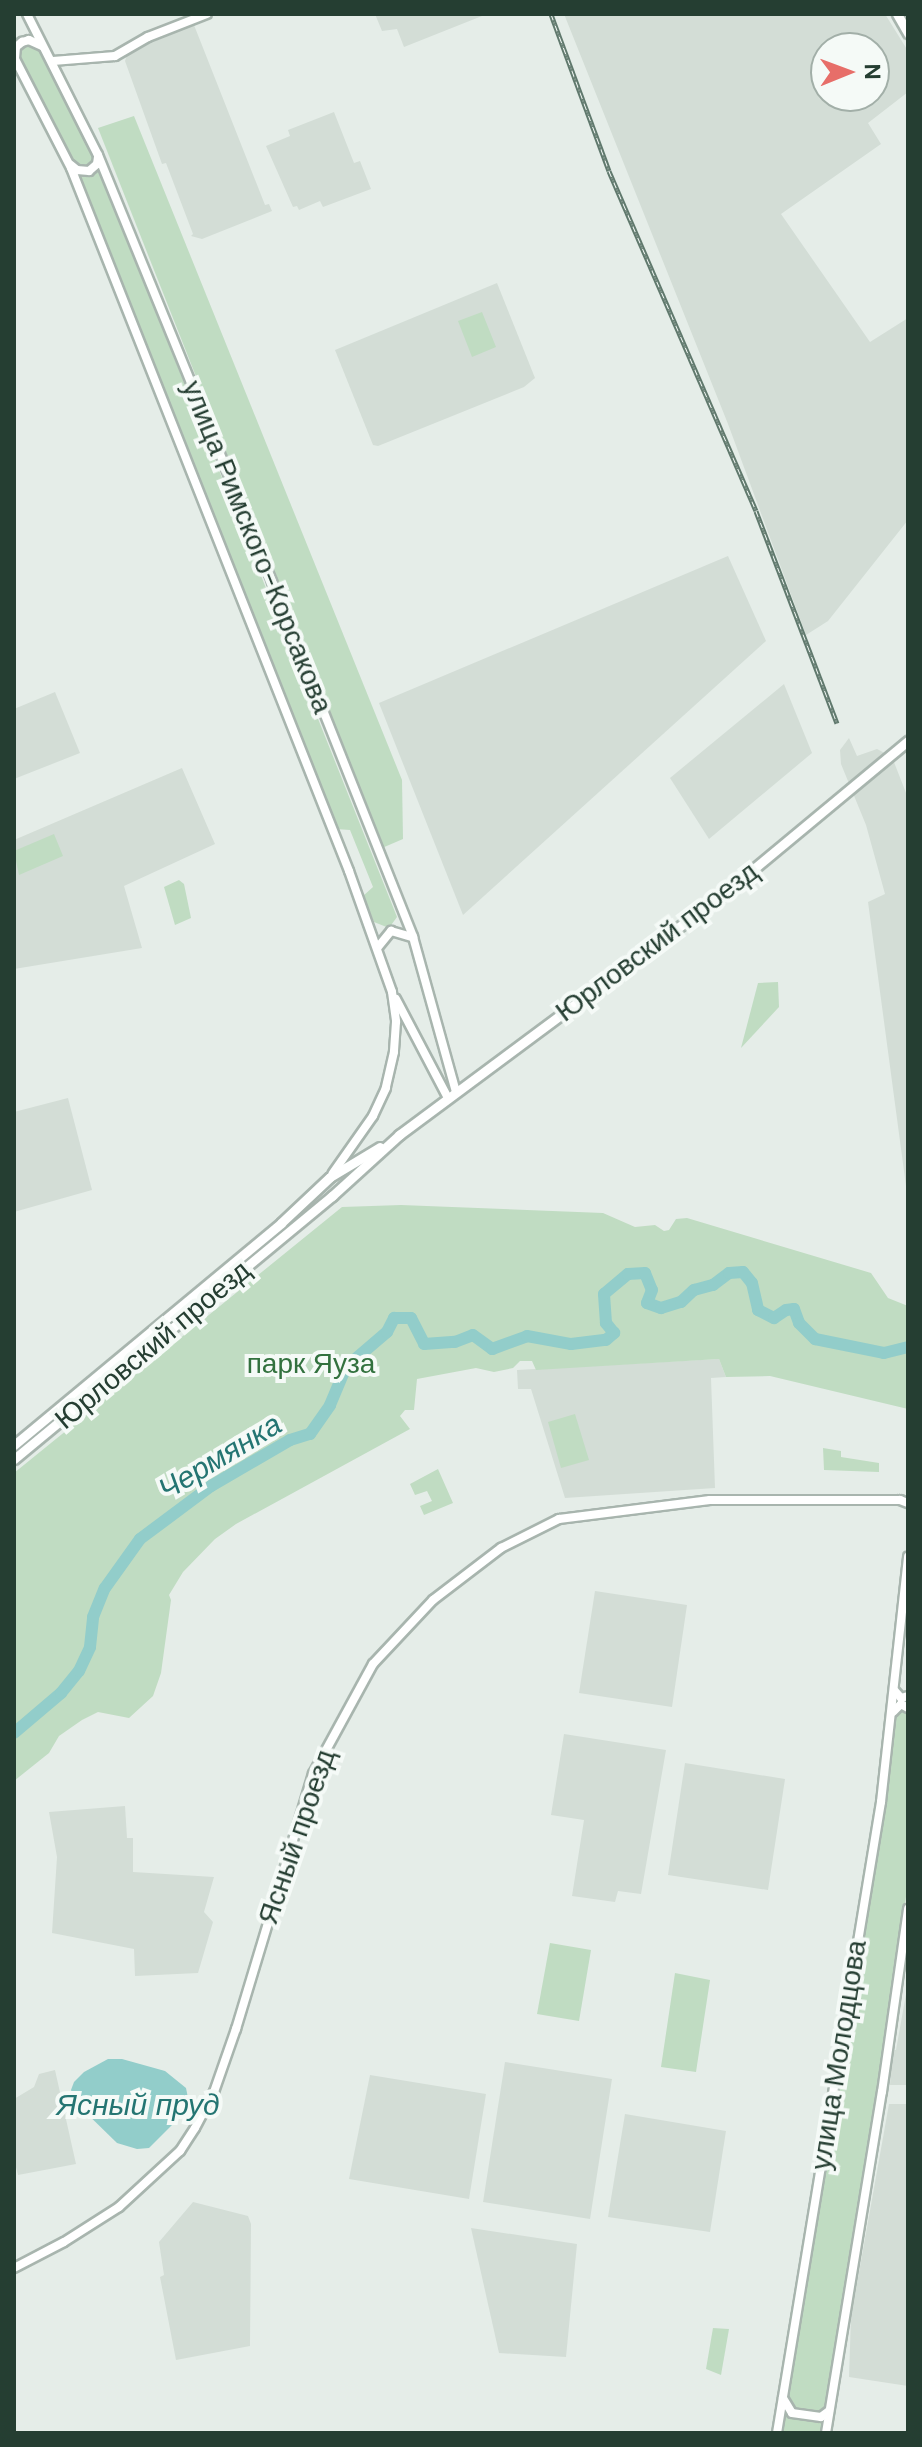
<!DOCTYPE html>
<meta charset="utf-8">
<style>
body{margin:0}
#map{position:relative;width:922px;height:2447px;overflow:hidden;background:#e5ede8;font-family:"DM Sans",sans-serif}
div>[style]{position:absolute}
.built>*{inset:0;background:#d3ddd6}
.green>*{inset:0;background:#c0dcc2}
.water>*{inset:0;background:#92cdca}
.river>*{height:12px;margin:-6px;padding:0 6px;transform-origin:6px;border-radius:6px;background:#92cdca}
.roads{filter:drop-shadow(2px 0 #a8b5ae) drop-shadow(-2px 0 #a8b5ae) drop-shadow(0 2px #a8b5ae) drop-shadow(0 -2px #a8b5ae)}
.tertiary>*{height:8px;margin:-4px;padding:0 4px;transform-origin:4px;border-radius:4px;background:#fff}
.secondary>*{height:9px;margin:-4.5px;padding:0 4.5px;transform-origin:4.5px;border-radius:4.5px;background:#fff}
.rail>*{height:5px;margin-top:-2.5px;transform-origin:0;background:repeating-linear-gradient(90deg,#f5faf7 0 6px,#60796d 0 12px);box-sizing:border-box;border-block:2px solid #60796d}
span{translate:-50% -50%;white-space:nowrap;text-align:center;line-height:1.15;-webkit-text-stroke:8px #f5faf7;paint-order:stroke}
.street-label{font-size:28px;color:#253e32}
.park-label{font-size:28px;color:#32713e}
.water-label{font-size:30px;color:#247572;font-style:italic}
.frame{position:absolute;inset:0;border:16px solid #253e32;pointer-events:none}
.north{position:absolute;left:810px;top:32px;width:80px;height:80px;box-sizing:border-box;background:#f5faf7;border:2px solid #a2afa8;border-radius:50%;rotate:89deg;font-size:22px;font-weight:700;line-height:32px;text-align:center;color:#253e32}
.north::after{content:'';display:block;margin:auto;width:28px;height:36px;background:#e76e69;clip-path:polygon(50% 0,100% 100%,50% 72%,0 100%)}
</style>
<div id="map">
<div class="built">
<i style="clip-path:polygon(375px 14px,487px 14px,404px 47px,397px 29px,382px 31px)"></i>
<i style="clip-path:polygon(evenodd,564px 14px,885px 14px,908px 51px,908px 92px,868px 123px,881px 144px,781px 214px,870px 342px,908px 318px,908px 520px,828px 621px,806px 635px,728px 424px,564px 14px,826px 48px,874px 48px,874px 96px,826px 96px,826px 48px)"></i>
<i style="clip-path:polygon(194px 25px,265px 205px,269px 204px,272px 211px,202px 239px,191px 236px,193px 234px,166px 163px,162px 164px,125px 61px,128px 52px)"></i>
<i style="clip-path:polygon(334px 112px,354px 163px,360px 161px,371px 189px,323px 207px,320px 201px,299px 210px,297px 206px,293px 207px,266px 146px,290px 136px,288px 130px)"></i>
<i style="clip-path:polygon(497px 283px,535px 378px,524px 387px,378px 446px,373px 445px,335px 350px)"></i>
<i style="clip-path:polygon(728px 556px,766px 641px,463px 915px,379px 703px)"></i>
<i style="clip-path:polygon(784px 684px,812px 753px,709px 839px,670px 778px)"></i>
<i style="clip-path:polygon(55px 692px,80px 753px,14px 779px,14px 709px)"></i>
<i style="clip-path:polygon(849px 738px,857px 756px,877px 749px,892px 757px,908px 798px,908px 1201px,868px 902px,885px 894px,866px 825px,841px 764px,840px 750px)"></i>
<i style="clip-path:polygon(182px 768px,215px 844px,124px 886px,142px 948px,14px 969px,14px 840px)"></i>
<i style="clip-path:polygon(68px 1098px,92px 1190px,14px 1212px,14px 1112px)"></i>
<i style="clip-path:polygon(719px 1359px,726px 1377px,711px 1378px,715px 1488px,565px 1498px,531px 1389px,518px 1389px,517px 1370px)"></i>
<i style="clip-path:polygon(595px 1591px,687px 1605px,672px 1707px,579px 1693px)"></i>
<i style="clip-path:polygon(564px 1734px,666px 1750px,641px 1894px,618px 1891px,615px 1902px,572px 1896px,584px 1820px,551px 1815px)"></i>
<i style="clip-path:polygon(685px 1763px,785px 1779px,768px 1890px,668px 1875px)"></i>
<i style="clip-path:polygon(125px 1806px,127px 1838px,133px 1838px,133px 1872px,214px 1877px,204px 1912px,213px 1922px,198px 1973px,135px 1976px,134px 1949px,52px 1933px,57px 1857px,49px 1812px)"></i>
<i style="clip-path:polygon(908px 1983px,908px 2085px,890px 2085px,892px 2050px,896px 2050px)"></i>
<i style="clip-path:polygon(505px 2062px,612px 2079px,590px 2219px,483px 2202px)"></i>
<i style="clip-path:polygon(55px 2070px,76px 2164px,18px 2175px,14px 2159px,14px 2099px,34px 2087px,39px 2074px)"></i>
<i style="clip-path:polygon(370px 2075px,486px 2094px,469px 2199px,349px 2179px)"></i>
<i style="clip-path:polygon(889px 2104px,908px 2104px,908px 2386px,849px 2377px,851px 2317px)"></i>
<i style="clip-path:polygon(625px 2114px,726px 2131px,710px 2232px,608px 2217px)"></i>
<i style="clip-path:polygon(193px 2202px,248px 2216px,251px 2224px,250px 2346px,176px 2360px,160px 2277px,164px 2275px,159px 2242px)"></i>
<i style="clip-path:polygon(471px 2228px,577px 2244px,566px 2357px,499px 2353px)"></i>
</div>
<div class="green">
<i style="clip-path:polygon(30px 44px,39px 45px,73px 107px,99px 169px,397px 917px,389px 928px,374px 922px,363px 896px,373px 887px,350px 830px,336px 829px,74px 168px,19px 55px,22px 46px)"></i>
<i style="clip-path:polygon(134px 116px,402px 780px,403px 839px,382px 848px,98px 128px)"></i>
<i style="clip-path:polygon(482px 312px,496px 347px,472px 357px,458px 321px)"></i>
<i style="clip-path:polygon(54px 834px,63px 856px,19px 875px,14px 851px)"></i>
<i style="clip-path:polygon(179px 880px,184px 884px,191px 918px,175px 925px,164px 887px)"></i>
<i style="clip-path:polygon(778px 982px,779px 1007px,741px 1048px,758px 983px)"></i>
<i style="clip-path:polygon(401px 1205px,603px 1213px,635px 1227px,655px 1225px,664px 1231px,669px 1230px,676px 1219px,687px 1218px,871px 1273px,888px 1298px,908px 1306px,908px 1409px,770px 1376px,726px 1377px,719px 1359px,536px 1370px,532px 1361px,520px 1361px,513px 1368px,494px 1372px,476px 1368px,417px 1379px,414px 1410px,405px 1410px,400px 1416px,410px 1429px,236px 1524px,215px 1539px,183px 1572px,169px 1595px,171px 1600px,161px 1673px,153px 1696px,129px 1718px,98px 1712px,82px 1720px,59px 1736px,49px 1753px,14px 1781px,14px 1473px,342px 1207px)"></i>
<i style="clip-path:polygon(575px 1414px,589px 1460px,561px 1468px,548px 1422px)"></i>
<i style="clip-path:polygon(823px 1448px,841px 1451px,841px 1457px,879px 1463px,879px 1472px,824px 1470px)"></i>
<i style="clip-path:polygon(438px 1469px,453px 1503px,424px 1515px,420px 1506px,432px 1501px,427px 1491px,415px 1495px,410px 1484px)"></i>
<i style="clip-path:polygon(900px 1708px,908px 1713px,908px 1883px,878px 2091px,821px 2433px,782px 2433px,884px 1799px,894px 1713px)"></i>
<i style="clip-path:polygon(550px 1943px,591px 1950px,579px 2021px,537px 2014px)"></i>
<i style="clip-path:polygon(675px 1973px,710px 1980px,696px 2072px,661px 2067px)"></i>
<i style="clip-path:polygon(713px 2328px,729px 2329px,721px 2375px,706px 2369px)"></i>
</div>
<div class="water">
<i style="clip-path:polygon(108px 2059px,122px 2059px,165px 2071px,186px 2088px,188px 2098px,184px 2113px,149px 2148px,137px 2149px,117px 2143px,76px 2103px,71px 2090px,74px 2082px,84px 2072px)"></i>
</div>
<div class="river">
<i style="left:14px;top:1733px;width:62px;rotate:-40.4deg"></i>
<i style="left:61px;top:1693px;width:28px;rotate:-51deg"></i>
<i style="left:79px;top:1671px;width:26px;rotate:-65deg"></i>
<i style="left:90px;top:1647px;width:30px;rotate:-84deg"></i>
<i style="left:93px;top:1617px;width:31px;rotate:-68deg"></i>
<i style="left:105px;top:1588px;width:60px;rotate:-54.5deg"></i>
<i style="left:140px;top:1539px;width:89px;rotate:-36.7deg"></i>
<i style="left:211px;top:1486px;width:91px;rotate:-30.2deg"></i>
<i style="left:290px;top:1440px;width:21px;rotate:-17deg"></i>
<i style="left:310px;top:1434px;width:35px;rotate:-55deg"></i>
<i style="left:330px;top:1405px;width:41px;rotate:-67.2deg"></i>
<i style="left:346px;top:1367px;width:54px;rotate:-40.5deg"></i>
<i style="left:387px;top:1332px;width:16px;rotate:-63deg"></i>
<i style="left:394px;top:1318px;width:17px"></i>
<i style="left:411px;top:1318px;width:29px;rotate:63deg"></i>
<i style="left:424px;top:1344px;width:31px;rotate:-4deg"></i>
<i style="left:455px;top:1342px;width:19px;rotate:-21deg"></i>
<i style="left:473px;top:1335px;width:24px;rotate:36deg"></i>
<i style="left:492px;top:1349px;width:37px;rotate:-20deg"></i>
<i style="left:527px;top:1336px;width:45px;rotate:10.3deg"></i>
<i style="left:571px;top:1344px;width:35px;rotate:-7deg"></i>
<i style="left:606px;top:1340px;width:11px;rotate:-41deg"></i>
<i style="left:614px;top:1333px;width:13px;rotate:-129deg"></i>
<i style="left:606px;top:1323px;width:29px;rotate:-94deg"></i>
<i style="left:604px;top:1294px;width:31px;rotate:-40deg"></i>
<i style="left:628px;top:1274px;width:17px;rotate:-3deg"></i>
<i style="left:645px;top:1273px;width:18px;rotate:68deg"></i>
<i style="left:652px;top:1290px;width:14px;rotate:111deg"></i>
<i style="left:647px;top:1303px;width:15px;rotate:20deg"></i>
<i style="left:661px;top:1308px;width:21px;rotate:-17deg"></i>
<i style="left:681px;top:1302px;width:18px;rotate:-43deg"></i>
<i style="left:694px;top:1290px;width:20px;rotate:-15deg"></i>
<i style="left:713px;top:1285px;width:20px;rotate:-37deg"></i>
<i style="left:729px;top:1273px;width:14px;rotate:-4deg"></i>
<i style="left:743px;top:1272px;width:14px;rotate:51deg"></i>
<i style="left:752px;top:1283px;width:28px;rotate:77deg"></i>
<i style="left:758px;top:1310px;width:18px;rotate:27deg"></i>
<i style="left:774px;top:1318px;width:14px;rotate:-34deg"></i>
<i style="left:786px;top:1310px;width:8px;rotate:-7deg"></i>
<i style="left:794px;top:1309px;width:15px;rotate:70deg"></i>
<i style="left:799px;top:1323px;width:23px;rotate:45deg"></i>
<i style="left:815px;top:1339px;width:70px;rotate:11.5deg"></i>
<i style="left:884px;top:1353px;width:25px;rotate:-14deg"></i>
</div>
<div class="roads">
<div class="tertiary">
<i style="left:27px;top:14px;width:158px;rotate:63.3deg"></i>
<i style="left:98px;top:155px;width:461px;rotate:67.8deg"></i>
<i style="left:272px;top:582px;width:382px;rotate:68.3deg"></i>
<i style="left:413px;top:937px;width:161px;rotate:74.5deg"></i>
<i style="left:14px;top:57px;width:125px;rotate:62.8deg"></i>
<i style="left:71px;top:168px;width:756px;rotate:68.42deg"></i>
<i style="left:349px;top:871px;width:128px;rotate:70.4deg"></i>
<i style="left:392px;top:992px;width:30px;rotate:82deg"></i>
<i style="left:396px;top:1022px;width:30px;rotate:94deg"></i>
<i style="left:394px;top:1052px;width:37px;rotate:103deg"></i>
<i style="left:386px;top:1088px;width:31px;rotate:115deg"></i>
<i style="left:373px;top:1116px;width:70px;rotate:125.1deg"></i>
<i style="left:15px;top:58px;width:11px;rotate:-85deg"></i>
<i style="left:16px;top:47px;width:8px;rotate:-40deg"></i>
<i style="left:22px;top:42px;width:7px;rotate:-16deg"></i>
<i style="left:29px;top:40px;width:14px;rotate:25deg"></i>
<i style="left:53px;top:61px;width:62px;rotate:-4.6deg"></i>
<i style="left:115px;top:56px;width:38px;rotate:-30deg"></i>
<i style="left:148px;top:37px;width:63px;rotate:-21.3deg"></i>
<i style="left:71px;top:165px;width:8px;rotate:40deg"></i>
<i style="left:77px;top:170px;width:12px;rotate:5deg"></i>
<i style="left:89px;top:171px;width:11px;rotate:-41deg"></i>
<i style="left:97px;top:164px;width:7px;rotate:-82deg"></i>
<i style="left:378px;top:947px;width:21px;rotate:-51deg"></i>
<i style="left:391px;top:931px;width:22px;rotate:16deg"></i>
<i style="left:396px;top:999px;width:112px;rotate:62.3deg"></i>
<i style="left:895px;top:1691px;width:9px;rotate:49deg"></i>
<i style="left:901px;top:1698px;width:7px;rotate:-16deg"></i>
<i style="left:893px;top:1712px;width:11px;rotate:-45deg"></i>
<i style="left:901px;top:1704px;width:8px;rotate:30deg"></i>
<i style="left:14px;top:2268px;width:56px;rotate:-27.5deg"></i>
<i style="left:64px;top:2242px;width:65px;rotate:-32.5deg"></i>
<i style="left:119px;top:2207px;width:83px;rotate:-42.6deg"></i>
<i style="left:180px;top:2151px;width:27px;rotate:-57deg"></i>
<i style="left:195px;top:2128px;width:41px;rotate:-62.2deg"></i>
<i style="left:214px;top:2092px;width:67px;rotate:-70.8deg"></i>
<i style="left:236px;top:2029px;width:266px;rotate:-73.2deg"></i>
<i style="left:313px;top:1774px;width:125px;rotate:-61.4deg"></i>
<i style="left:373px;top:1664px;width:88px;rotate:-46.8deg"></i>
<i style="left:433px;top:1600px;width:86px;rotate:-37.4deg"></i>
<i style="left:501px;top:1548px;width:65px;rotate:-26.6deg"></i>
<i style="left:559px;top:1519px;width:152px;rotate:-7.2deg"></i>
<i style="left:710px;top:1500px;width:190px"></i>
<i style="left:900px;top:1500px;width:9px;rotate:21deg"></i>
<i style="left:783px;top:2398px;width:17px;rotate:59deg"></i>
<i style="left:792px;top:2413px;width:29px;rotate:8deg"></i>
<i style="left:821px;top:2417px;width:10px;rotate:-37deg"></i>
<i style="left:777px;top:2433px;width:640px;rotate:-80.64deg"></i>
<i style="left:881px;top:1802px;width:247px;rotate:-83.7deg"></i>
<i style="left:826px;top:2433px;width:346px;rotate:-80.7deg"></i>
<i style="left:882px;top:2092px;width:185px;rotate:-81.9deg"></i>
</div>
<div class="secondary">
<i style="left:897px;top:14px;width:22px;rotate:60deg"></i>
<i style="left:14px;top:1445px;width:347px;rotate:-39.7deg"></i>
<i style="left:281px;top:1223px;width:67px;rotate:-43.2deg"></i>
<i style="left:330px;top:1177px;width:58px;rotate:-31deg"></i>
<i style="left:14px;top:1459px;width:413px;rotate:-39.6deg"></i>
<i style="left:332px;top:1196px;width:91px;rotate:-42.3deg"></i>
<i style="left:399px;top:1135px;width:401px;rotate:-36.6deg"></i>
<i style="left:721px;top:896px;width:243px;rotate:-39.7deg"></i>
</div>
</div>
<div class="rail">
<i style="left:551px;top:14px;width:167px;rotate:69.7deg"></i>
<i style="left:609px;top:171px;width:370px;rotate:66.6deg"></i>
<i style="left:756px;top:511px;width:227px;rotate:69.1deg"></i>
</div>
<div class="street-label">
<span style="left:257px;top:547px;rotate:68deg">улица Римского-Корсакова</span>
<span style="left:657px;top:942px;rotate:-37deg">Юрловский проезд</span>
<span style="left:153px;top:1345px;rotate:-40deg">Юрловский проезд</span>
<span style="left:297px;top:1837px;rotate:-71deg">Ясный проезд</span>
<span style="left:839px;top:2055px;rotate:-81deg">улица Молодцова</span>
</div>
<div class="park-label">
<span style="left:311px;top:1364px">парк Яуза</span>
</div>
<div class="water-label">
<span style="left:220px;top:1457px;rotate:-31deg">Чермянка</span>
<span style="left:138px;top:2105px">Ясный пруд</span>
</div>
<div class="frame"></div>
<div class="north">N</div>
</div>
